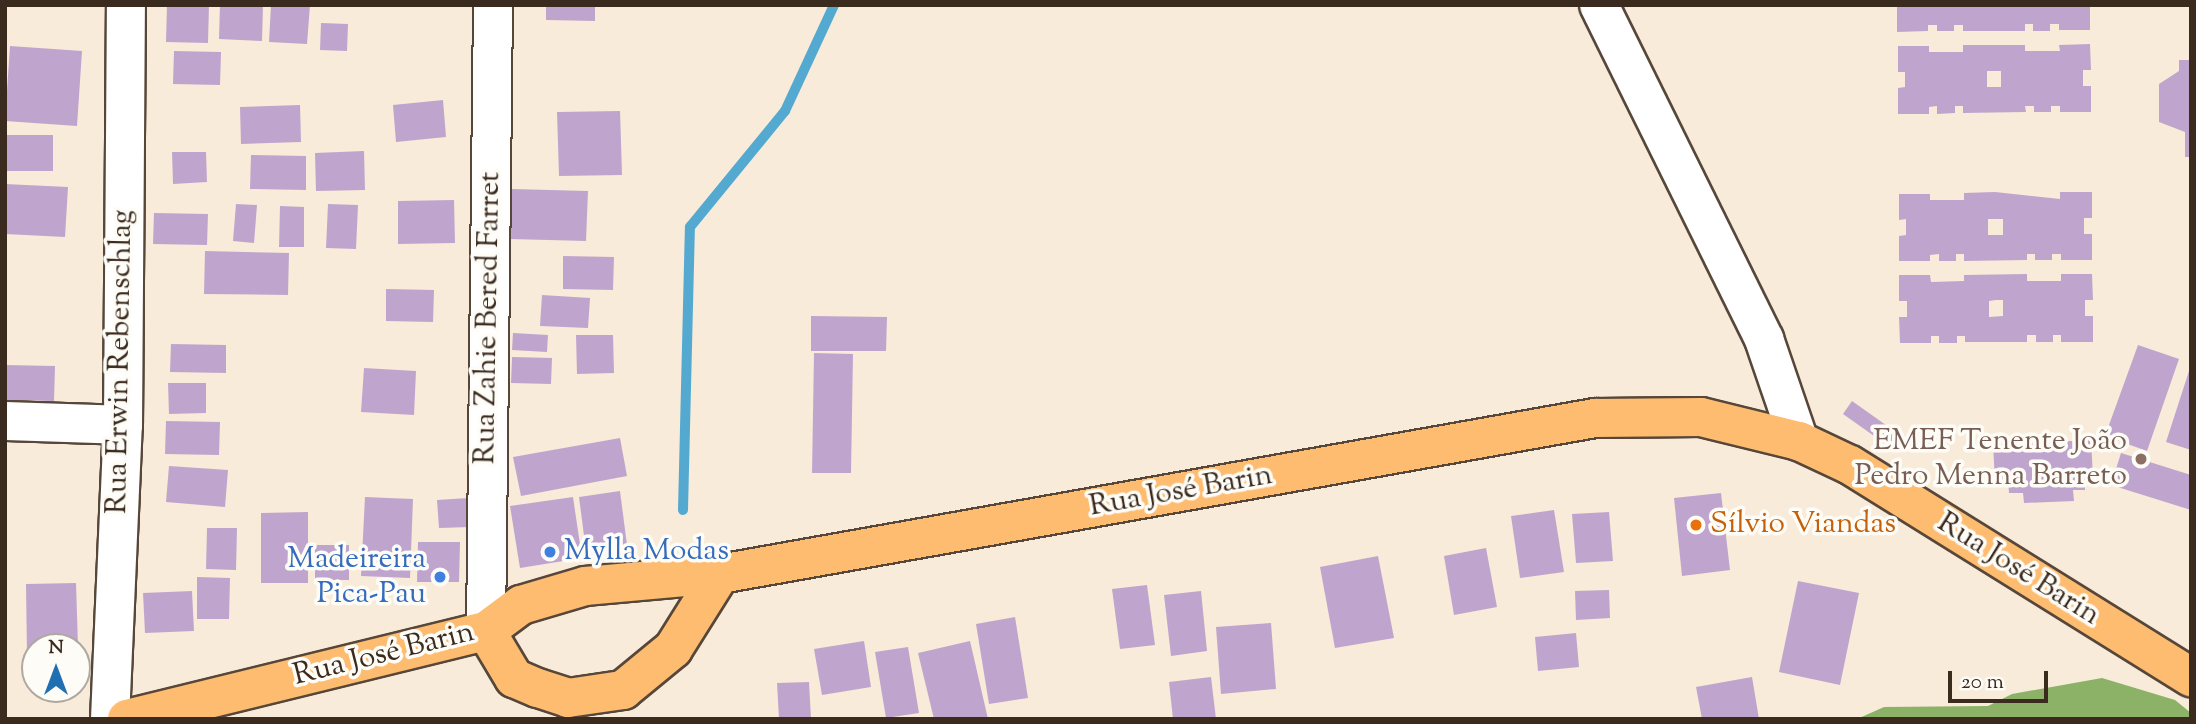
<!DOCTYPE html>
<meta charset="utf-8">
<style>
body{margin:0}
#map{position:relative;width:2196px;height:724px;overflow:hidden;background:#f8ebd9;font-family:"Sorts Mill Goudy",serif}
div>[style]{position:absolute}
.forest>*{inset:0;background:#8cb268}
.stream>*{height:10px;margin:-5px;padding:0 5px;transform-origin:5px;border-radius:5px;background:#54a9d0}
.building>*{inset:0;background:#bfa5cd}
.roads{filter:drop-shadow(2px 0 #57473a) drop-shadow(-2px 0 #57473a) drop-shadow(0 2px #57473a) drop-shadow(0 -2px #57473a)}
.minor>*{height:38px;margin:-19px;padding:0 19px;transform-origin:19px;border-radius:19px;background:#fff}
.major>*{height:38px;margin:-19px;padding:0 19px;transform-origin:19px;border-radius:19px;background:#fdbc70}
.dots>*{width:19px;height:19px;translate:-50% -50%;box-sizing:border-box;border:4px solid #fdfcf7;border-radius:50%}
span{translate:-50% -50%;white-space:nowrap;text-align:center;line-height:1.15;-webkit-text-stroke:7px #fdfcf7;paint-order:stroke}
.street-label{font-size:30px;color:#3b2a1e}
.education-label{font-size:30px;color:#785e54}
.right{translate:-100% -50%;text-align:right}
.food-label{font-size:30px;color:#c56008}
.left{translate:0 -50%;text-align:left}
.shop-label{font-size:30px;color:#366cbe}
.frame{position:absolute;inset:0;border:7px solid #3b2a1e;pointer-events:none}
.north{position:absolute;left:21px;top:633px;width:70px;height:70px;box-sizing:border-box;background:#fdfcf7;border:2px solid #afa8a0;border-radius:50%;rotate:0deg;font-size:19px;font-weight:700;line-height:28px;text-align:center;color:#3b2a1e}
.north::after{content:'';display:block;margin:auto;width:24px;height:32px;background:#1f6fb2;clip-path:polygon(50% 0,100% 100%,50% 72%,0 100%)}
.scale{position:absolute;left:1948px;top:671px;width:100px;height:32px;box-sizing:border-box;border:4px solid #3b2a1e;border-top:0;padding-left:9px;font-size:21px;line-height:24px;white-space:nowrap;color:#3b2a1e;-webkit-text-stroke:5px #fdfcf7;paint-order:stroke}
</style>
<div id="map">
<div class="forest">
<i style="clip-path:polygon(2102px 678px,2175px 700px,2191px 713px,2191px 719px,1857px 719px,1884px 707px,1988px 706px,2012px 694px)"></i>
</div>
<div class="stream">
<i style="left:683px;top:510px;width:283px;rotate:-88.6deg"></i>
<i style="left:690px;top:227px;width:150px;rotate:-50.7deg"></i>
<i style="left:785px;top:111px;width:117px;rotate:-65.2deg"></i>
</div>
<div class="building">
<i style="clip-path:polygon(167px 5px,209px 5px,208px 43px,166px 42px)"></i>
<i style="clip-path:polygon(220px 5px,263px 5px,262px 41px,219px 39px)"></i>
<i style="clip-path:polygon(271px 5px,310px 5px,307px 44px,269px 42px)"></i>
<i style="clip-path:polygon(546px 5px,595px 5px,595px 21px,546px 20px)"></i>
<i style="clip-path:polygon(2090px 5px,2090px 30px,2059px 30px,2059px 24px,2050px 24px,2050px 31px,2033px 31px,2033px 24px,2025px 24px,2025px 31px,1963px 31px,1963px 25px,1954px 25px,1954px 31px,1937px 31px,1937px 25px,1928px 25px,1928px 31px,1897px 32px,1897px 6px)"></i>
<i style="clip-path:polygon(321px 23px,348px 24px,347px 51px,320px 50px)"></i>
<i style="clip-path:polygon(evenodd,2090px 44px,2091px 70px,2083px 70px,2083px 86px,2091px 86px,2091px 112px,2060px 112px,2060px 106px,2051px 106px,2051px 112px,2034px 112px,2034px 106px,2025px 106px,2026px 112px,1963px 113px,1963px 106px,1955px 106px,1955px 113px,1937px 114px,1937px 106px,1929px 107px,1929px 114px,1898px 114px,1898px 88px,1905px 87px,1905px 72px,1898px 72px,1898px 46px,1929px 46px,1929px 52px,1963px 52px,1963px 45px,2025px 45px,2025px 51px,2060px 51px,2059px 45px,2090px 44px,1987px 71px,2001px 71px,2001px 87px,1987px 87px,1987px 71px)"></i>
<i style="clip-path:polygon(10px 46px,82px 51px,77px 126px,5px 121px)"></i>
<i style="clip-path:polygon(174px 51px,221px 52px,220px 85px,173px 84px)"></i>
<i style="clip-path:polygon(2179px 60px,2191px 60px,2191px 157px,2185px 157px,2185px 132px,2159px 122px,2159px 84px,2179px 71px)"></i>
<i style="clip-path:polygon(443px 100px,446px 137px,396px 142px,393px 105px)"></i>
<i style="clip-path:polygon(300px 105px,301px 142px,241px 144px,240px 107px)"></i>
<i style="clip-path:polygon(620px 111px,622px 175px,559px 176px,557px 112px)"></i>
<i style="clip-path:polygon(5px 135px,53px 135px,53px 171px,5px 171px)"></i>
<i style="clip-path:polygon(364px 151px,365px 190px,316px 191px,315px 153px)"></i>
<i style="clip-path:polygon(172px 152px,206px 152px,207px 182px,173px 184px)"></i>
<i style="clip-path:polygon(251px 155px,306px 156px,306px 190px,250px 189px)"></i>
<i style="clip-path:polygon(5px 184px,68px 187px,65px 237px,5px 234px)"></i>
<i style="clip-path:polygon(512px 189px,588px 191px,586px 241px,510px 239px)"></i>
<i style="clip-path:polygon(evenodd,1995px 192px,2060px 199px,2060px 192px,2092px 192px,2092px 218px,2084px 218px,2084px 234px,2092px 234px,2092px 260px,2061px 260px,2061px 254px,2052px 254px,2052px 260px,2035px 260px,2035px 254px,2027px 254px,2027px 260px,1964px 261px,1964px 254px,1956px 254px,1956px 261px,1939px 261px,1939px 254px,1930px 255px,1930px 261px,1899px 261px,1899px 236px,1906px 235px,1906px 219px,1899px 220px,1899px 194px,1930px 194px,1930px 200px,1964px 200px,1964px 193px,1995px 192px,1988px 219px,2003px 219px,2003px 235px,1988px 235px,1988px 219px)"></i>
<i style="clip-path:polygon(454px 200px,455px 243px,398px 244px,398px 201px)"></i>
<i style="clip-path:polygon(236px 204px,257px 205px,254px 243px,233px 241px)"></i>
<i style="clip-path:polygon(328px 204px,358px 205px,356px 249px,326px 248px)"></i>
<i style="clip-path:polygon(280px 206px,304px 207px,304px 247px,279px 247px)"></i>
<i style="clip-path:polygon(154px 213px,208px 214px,207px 245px,153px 244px)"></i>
<i style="clip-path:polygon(205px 251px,289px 253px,288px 295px,204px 294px)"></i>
<i style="clip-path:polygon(563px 256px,614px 257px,613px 290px,563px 289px)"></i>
<i style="clip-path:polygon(evenodd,2027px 274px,2027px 281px,2061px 281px,2061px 274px,2092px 274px,2093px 300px,2085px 300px,2085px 316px,2093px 316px,2093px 342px,2061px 342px,2061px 335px,2053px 335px,2053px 342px,2036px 342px,2036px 335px,2027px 335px,2027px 342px,1965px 342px,1965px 336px,1957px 336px,1957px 343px,1939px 343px,1939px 336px,1931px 336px,1931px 343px,1900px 343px,1899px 317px,1907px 317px,1907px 301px,1899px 301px,1899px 275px,1930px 275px,1931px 282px,1964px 281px,1964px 275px,2027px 274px,1996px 300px,2003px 300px,2003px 316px,1989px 317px,1989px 301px,1996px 300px)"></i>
<i style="clip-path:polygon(386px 289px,434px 290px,433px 322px,386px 321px)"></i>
<i style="clip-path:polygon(542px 295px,590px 298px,588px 328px,540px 326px)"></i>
<i style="clip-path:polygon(811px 316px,887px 317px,886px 351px,811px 351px)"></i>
<i style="clip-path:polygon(513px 333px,548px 335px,547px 352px,512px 350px)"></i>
<i style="clip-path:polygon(576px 335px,613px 335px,614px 373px,577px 374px)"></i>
<i style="clip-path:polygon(171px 344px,226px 345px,226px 373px,170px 372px)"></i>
<i style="clip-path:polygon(2138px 345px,2179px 359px,2147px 451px,2105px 436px)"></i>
<i style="clip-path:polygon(814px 353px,853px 354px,851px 473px,812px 473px)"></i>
<i style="clip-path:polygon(512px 357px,552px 358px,551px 384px,511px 383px)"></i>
<i style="clip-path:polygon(5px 365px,55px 366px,54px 401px,5px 400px)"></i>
<i style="clip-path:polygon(364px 368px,416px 371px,414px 415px,361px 412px)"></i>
<i style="clip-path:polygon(2190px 368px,2191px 368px,2191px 450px,2166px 442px)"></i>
<i style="clip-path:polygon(168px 383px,206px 383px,206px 413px,169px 414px)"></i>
<i style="clip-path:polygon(1852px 401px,1900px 435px,1891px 448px,1843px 414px)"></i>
<i style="clip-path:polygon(166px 421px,220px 422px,219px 455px,165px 454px)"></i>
<i style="clip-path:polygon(620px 438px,627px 476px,521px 496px,513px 457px)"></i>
<i style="clip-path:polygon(2091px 440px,2093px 477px,2085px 478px,2085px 490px,2073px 490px,2074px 501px,2024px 503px,2023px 493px,2009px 493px,2008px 479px,1995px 480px,1993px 445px)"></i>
<i style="clip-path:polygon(2121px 453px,2191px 475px,2191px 510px,2111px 485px)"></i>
<i style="clip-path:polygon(169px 466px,228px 470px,225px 507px,166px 502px)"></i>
<i style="clip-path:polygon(620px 491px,627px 545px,586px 551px,579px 497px)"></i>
<i style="clip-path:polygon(1721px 493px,1730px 570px,1682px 576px,1674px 498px)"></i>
<i style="clip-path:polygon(365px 497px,413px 499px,410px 578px,361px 576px)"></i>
<i style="clip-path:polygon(573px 497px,582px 558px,520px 568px,510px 506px)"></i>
<i style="clip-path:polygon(468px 498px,470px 527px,439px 528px,437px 500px)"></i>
<i style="clip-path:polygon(1554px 510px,1564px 572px,1520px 578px,1511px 516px)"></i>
<i style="clip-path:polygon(308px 512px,308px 583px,261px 583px,261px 513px)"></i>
<i style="clip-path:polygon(1609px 512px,1613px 561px,1576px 563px,1572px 514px)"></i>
<i style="clip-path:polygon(207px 528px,237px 528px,236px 570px,206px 569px)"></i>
<i style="clip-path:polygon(418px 542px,460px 542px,459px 582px,417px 582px)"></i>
<i style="clip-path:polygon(315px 545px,349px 545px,349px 580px,315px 580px)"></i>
<i style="clip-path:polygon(1486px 548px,1497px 607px,1454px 615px,1444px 556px)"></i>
<i style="clip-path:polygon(1378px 556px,1394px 638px,1335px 648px,1320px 567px)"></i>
<i style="clip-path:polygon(197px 577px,230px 578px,229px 619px,197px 619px)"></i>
<i style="clip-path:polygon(1798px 581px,1859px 593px,1840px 685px,1779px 672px)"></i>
<i style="clip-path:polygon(76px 583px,78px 647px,35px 647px,35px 657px,27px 657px,26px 584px)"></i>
<i style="clip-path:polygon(1147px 585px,1155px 645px,1120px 649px,1112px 589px)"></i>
<i style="clip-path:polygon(1609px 590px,1610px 618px,1576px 620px,1575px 591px)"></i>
<i style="clip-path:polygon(192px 591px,194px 631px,145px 633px,143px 593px)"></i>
<i style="clip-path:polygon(1201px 591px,1207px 651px,1171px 656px,1164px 595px)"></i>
<i style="clip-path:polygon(1015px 617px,1028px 698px,989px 704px,976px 624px)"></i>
<i style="clip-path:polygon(1271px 623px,1276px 689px,1221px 694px,1216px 627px)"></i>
<i style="clip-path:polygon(1576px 633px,1579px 667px,1538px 671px,1535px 637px)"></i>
<i style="clip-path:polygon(864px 641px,871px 687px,822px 695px,814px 649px)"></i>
<i style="clip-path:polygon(970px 641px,988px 719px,934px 719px,918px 653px)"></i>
<i style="clip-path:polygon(908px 647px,919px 713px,886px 718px,875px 652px)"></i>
<i style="clip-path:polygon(1211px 677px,1216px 719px,1173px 719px,1169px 682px)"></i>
<i style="clip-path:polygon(1752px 677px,1759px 719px,1702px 719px,1696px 687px)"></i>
<i style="clip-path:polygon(809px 682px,811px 719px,779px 719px,777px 683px)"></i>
</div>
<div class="roads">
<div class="minor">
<i style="left:1599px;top:5px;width:373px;rotate:63.7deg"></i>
<i style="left:1764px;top:339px;width:108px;rotate:71.1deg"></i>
<i style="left:5px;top:421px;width:118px;rotate:1.9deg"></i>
<i style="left:486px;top:631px;width:626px;rotate:-89.36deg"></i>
<i style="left:110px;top:719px;width:294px;rotate:-87.5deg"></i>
<i style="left:123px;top:425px;width:420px;rotate:-89.6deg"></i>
</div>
<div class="major">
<i style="left:486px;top:631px;width:55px;rotate:59.2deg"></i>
<i style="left:514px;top:678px;width:26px;rotate:23deg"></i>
<i style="left:538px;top:688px;width:32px;rotate:18deg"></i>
<i style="left:568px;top:698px;width:56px;rotate:-8.3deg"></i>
<i style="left:623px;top:690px;width:65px;rotate:-39.4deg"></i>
<i style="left:673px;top:649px;width:89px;rotate:-57.9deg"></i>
<i style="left:127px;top:719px;width:370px;rotate:-13.8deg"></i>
<i style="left:486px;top:631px;width:44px;rotate:-36.6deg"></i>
<i style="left:521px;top:605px;width:67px;rotate:-16.5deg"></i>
<i style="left:585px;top:586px;width:136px;rotate:-5.1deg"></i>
<i style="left:720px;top:574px;width:889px;rotate:-10.11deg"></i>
<i style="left:1595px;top:418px;width:106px;rotate:-0.5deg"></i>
<i style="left:1701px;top:417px;width:101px;rotate:13.8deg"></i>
<i style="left:1799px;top:441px;width:56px;rotate:25.2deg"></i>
<i style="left:1850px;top:465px;width:402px;rotate:31.9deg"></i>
</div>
</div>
<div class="dots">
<i style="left:2141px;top:459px;background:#8d6e63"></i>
<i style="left:1696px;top:525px;background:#e8710a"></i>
<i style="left:550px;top:552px;background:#3f7fe0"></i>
<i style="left:440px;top:577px;background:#3f7fe0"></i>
</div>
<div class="street-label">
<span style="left:489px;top:318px;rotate:-89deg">Rua Zahie Bered Farret</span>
<span style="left:121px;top:362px;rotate:-89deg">Rua Erwin Rebenschlag</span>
<span style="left:1181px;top:492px;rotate:-10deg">Rua José Barin</span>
<span style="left:2018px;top:570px;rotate:32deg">Rua José Barin</span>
<span style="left:384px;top:655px;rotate:-14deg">Rua José Barin</span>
</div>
<div class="education-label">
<span class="right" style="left:2127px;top:459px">EMEF Tenente João<br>Pedro Menna Barreto</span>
</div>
<div class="food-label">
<span class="left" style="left:1710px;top:525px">Sílvio Viandas</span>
</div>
<div class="shop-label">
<span class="left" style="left:564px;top:552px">Mylla Modas</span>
<span class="right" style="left:426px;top:577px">Madeireira<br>Pica-Pau</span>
</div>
<div class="frame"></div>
<div class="north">N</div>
<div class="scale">20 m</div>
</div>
